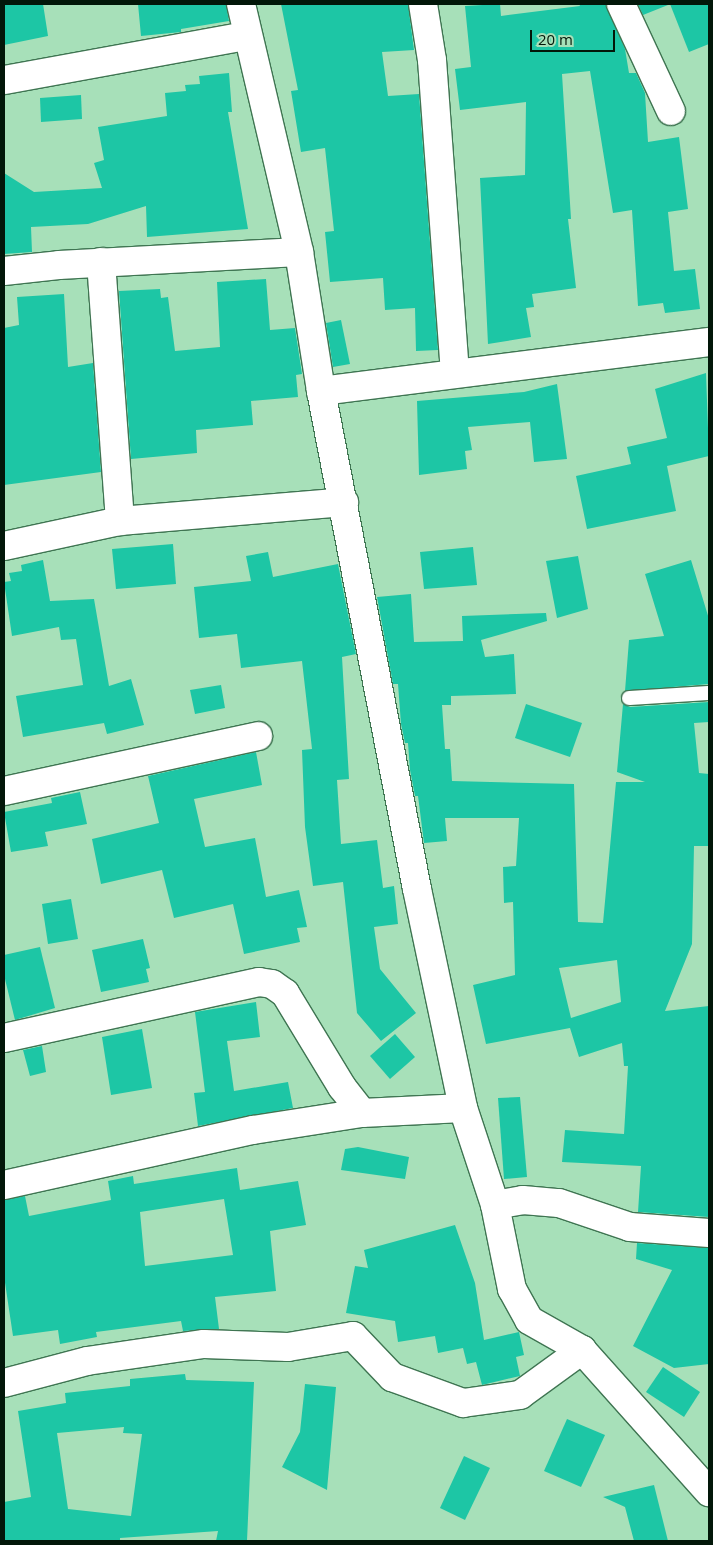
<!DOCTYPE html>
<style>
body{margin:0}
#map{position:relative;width:713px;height:1545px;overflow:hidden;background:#a7e0b9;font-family:"Open Sans",sans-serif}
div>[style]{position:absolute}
.building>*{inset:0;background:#1dc6a5}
.roads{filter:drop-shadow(1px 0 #3f7552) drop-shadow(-1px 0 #3f7552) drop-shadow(0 1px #3f7552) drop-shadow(0 -1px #3f7552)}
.lane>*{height:14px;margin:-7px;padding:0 7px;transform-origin:7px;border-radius:7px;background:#fff}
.street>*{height:28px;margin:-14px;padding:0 14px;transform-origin:14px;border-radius:14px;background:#fff}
span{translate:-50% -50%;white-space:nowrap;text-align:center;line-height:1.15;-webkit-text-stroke:4px #a7e0b9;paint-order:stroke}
.frame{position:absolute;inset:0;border:5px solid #021709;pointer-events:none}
.scale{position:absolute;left:530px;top:30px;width:85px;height:22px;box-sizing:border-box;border:2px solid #021709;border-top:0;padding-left:6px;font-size:15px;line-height:18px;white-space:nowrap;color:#021709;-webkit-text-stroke:4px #a7e0b9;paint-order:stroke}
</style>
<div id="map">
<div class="building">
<i style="clip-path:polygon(4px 4px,43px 4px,48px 36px,4px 45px)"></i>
<i style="clip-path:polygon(138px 4px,226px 4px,229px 21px,181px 29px,181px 32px,141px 36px)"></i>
<i style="clip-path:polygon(281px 4px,408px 4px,414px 50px,382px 52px,388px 96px,419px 94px,438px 350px,416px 351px,415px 308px,385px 310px,383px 278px,330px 282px,325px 232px,334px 231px,325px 148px,301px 152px,291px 91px,298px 90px)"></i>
<i style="clip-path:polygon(500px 4px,501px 16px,580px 6px,579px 4px,606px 4px,625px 49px,629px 73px,636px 73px,645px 93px,648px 142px,679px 137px,688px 209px,668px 212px,674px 271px,695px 269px,700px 309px,665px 313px,663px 303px,638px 306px,632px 210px,613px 213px,590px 71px,562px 74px,571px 219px,568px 219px,576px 288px,532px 294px,534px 307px,526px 308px,531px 337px,488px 344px,480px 178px,525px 175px,526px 102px,460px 110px,455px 69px,471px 67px,465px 6px)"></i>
<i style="clip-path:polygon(638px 4px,668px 4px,668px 5px,643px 15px)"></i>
<i style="clip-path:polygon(670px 4px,709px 4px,709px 44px,689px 52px)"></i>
<i style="clip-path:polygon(229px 73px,232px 112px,228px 112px,248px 229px,147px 237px,146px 206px,88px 224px,31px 227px,32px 252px,4px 254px,4px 173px,34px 192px,102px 188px,94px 163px,104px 160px,98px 127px,167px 116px,165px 93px,186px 91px,185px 85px,200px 84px,199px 76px)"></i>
<i style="clip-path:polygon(81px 95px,82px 119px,41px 122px,40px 98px)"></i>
<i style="clip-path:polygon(266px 279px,270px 330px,295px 328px,302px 374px,296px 375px,298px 397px,251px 401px,253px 425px,196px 430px,197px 453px,131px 459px,119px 291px,160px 289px,161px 298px,168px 297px,175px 351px,220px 347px,217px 282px)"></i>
<i style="clip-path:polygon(64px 294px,68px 367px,93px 363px,101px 472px,4px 485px,4px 328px,19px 325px,17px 297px)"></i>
<i style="clip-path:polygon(341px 320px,350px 364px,333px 367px,326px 323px)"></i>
<i style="clip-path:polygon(706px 373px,709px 456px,667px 466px,676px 511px,587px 529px,576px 476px,631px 464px,627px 447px,667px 438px,655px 389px)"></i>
<i style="clip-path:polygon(557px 384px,567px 459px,534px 462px,530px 422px,468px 427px,472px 450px,465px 451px,467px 469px,419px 475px,417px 401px,524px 392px)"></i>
<i style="clip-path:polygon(173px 544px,176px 584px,116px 589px,112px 549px)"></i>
<i style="clip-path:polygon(473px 547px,477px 585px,424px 589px,420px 552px)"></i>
<i style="clip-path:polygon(268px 552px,273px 577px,338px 564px,356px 654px,342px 657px,349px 779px,337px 780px,341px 844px,377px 840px,383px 888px,394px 886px,398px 924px,374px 927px,380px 969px,416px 1013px,381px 1041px,357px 1013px,343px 882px,313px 886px,305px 827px,302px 750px,312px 749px,302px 661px,241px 668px,237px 634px,199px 638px,194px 587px,251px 581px,246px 556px)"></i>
<i style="clip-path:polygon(578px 556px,588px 609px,557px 618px,546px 561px)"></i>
<i style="clip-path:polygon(43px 560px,50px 601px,94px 599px,109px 686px,131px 679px,144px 725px,107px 734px,104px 723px,23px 737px,16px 696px,83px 685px,76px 639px,61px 640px,59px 627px,12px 636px,4px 582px,11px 581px,9px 573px,22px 571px,21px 565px)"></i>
<i style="clip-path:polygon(691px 560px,709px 619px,709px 684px,625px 691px,629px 640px,664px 636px,645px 574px)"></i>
<i style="clip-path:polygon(evenodd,411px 594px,414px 642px,463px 641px,462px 616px,546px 613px,547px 621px,481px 640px,485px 657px,514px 654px,516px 694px,451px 696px,451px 705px,442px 705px,445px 749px,450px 749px,452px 781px,574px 784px,578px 922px,603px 923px,616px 782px,645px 782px,617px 772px,623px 704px,630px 707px,709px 702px,709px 722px,694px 723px,699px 773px,709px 774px,709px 846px,694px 846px,692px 944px,665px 1011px,709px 1006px,709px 1217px,638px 1212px,641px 1166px,562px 1162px,565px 1130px,624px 1134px,628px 1066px,624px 1066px,622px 1043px,579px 1057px,570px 1028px,486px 1044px,473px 985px,515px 975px,513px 902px,504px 903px,503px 867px,516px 866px,519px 818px,445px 818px,447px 841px,424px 843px,418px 796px,415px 796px,410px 770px,408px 743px,405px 743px,401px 724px,398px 684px,393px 684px,377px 597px,411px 594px,617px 960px,621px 1002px,571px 1018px,559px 968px,617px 960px)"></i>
<i style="clip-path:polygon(221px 685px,225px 708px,195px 714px,190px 690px)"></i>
<i style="clip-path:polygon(526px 704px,582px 723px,570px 757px,515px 738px)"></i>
<i style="clip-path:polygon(256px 752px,262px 785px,194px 799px,205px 847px,255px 838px,266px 897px,299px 890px,307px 927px,297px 928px,300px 942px,244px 954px,233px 904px,174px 918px,162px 870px,101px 884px,92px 839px,159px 823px,148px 776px)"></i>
<i style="clip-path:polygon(80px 792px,87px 824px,45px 832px,48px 846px,11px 852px,4px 812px,52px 803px,51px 798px)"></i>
<i style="clip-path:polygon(71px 899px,78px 939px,48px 944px,42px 904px)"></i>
<i style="clip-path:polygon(143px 939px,150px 968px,146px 969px,149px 982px,101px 992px,92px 950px)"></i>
<i style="clip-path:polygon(40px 947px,55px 1008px,15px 1020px,4px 975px,4px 955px)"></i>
<i style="clip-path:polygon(256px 1002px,260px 1037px,227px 1041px,234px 1091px,288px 1082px,293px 1108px,198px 1126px,194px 1093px,205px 1092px,195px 1012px)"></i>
<i style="clip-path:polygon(142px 1029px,152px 1088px,111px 1095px,102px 1037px)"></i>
<i style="clip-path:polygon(395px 1034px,415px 1057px,390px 1079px,370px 1056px)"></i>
<i style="clip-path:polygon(42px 1046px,46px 1072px,30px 1076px,23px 1050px)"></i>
<i style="clip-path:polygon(520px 1097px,527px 1177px,504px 1179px,498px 1098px)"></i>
<i style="clip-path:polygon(358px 1147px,409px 1157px,405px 1179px,341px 1170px,345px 1149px)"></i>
<i style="clip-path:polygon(evenodd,237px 1168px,240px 1190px,298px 1181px,306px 1225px,270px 1231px,276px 1291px,215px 1297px,219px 1329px,183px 1331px,181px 1321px,96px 1332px,97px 1337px,60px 1344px,58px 1330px,13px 1336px,4px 1276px,4px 1200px,25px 1196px,29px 1216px,111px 1200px,108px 1181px,133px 1176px,134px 1184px,237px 1168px,224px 1199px,233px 1255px,145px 1266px,140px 1212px,224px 1199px)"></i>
<i style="clip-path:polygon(455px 1225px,475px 1283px,484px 1340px,519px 1332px,524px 1355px,516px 1357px,520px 1376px,482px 1385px,476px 1362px,467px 1364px,463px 1348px,438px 1353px,435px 1336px,398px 1342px,395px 1321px,346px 1313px,355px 1266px,368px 1268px,364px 1250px)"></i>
<i style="clip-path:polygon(637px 1243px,709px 1248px,709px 1364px,674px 1368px,633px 1346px,672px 1270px,636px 1259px)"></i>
<i style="clip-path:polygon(663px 1367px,700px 1392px,684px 1417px,646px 1392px)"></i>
<i style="clip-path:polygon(evenodd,185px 1374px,186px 1380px,254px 1382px,247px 1541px,216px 1541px,218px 1531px,120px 1538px,120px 1541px,4px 1541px,4px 1502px,31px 1497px,18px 1411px,66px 1403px,65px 1393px,130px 1386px,130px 1379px,185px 1374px,124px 1427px,123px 1433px,142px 1434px,131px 1516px,68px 1509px,57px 1433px,124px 1427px)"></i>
<i style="clip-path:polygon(305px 1384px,336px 1387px,327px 1490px,282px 1467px,300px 1432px)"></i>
<i style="clip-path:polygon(567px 1419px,605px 1435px,581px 1487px,544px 1471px)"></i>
<i style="clip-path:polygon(464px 1456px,490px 1468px,465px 1520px,440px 1508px)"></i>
<i style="clip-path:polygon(654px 1485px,668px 1541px,634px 1541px,625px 1507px,603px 1497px)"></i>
</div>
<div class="roads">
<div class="lane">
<i style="left:629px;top:698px;width:80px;rotate:-3.6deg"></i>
</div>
<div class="street">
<i style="left:241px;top:4px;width:255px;rotate:76.8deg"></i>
<i style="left:299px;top:252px;width:141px;rotate:81deg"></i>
<i style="left:321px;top:391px;width:507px;rotate:79.09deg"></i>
<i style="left:417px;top:889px;width:224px;rotate:78.1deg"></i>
<i style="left:463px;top:1108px;width:102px;rotate:71.7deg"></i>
<i style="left:495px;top:1205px;width:86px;rotate:78.6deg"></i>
<i style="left:512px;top:1289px;width:35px;rotate:61deg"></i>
<i style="left:529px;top:1320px;width:61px;rotate:29.5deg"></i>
<i style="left:582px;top:1350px;width:191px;rotate:48.2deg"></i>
<i style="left:423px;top:4px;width:57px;rotate:80.9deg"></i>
<i style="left:432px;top:60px;width:314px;rotate:85.8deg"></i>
<i style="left:621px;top:4px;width:118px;rotate:65deg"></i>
<i style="left:4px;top:80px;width:247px;rotate:-10.3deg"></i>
<i style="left:101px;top:262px;width:260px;rotate:85.8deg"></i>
<i style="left:4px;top:271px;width:55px;rotate:-6.2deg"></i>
<i style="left:59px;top:265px;width:240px;rotate:-3.1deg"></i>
<i style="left:321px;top:391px;width:391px;rotate:-7.2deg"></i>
<i style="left:4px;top:546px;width:119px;rotate:-12.2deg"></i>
<i style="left:120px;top:521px;width:225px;rotate:-4.8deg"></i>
<i style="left:4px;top:791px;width:260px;rotate:-12.2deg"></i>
<i style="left:4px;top:1038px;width:261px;rotate:-12.4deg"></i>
<i style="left:259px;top:982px;width:13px;rotate:9deg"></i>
<i style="left:272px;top:984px;width:16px;rotate:35deg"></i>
<i style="left:285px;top:993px;width:110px;rotate:58.8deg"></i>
<i style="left:342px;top:1087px;width:33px;rotate:52deg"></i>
<i style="left:4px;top:1185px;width:255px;rotate:-12.5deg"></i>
<i style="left:253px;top:1130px;width:110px;rotate:-8.9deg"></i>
<i style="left:362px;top:1113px;width:101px;rotate:-2.8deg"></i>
<i style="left:495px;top:1205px;width:28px;rotate:-10deg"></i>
<i style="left:523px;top:1200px;width:36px;rotate:5deg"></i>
<i style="left:559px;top:1203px;width:75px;rotate:18.7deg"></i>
<i style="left:630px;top:1227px;width:79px;rotate:4.3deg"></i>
<i style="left:4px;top:1383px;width:86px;rotate:-14.8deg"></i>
<i style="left:87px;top:1361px;width:118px;rotate:-8.3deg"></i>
<i style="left:204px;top:1344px;width:84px;rotate:2deg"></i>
<i style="left:288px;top:1347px;width:66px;rotate:-9.6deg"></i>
<i style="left:353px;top:1336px;width:57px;rotate:46.4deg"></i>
<i style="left:392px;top:1377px;width:76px;rotate:20.1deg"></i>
<i style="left:463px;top:1403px;width:58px;rotate:-8deg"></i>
<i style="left:520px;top:1395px;width:77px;rotate:-36deg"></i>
</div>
</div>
<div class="frame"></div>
<div class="scale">20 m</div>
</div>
